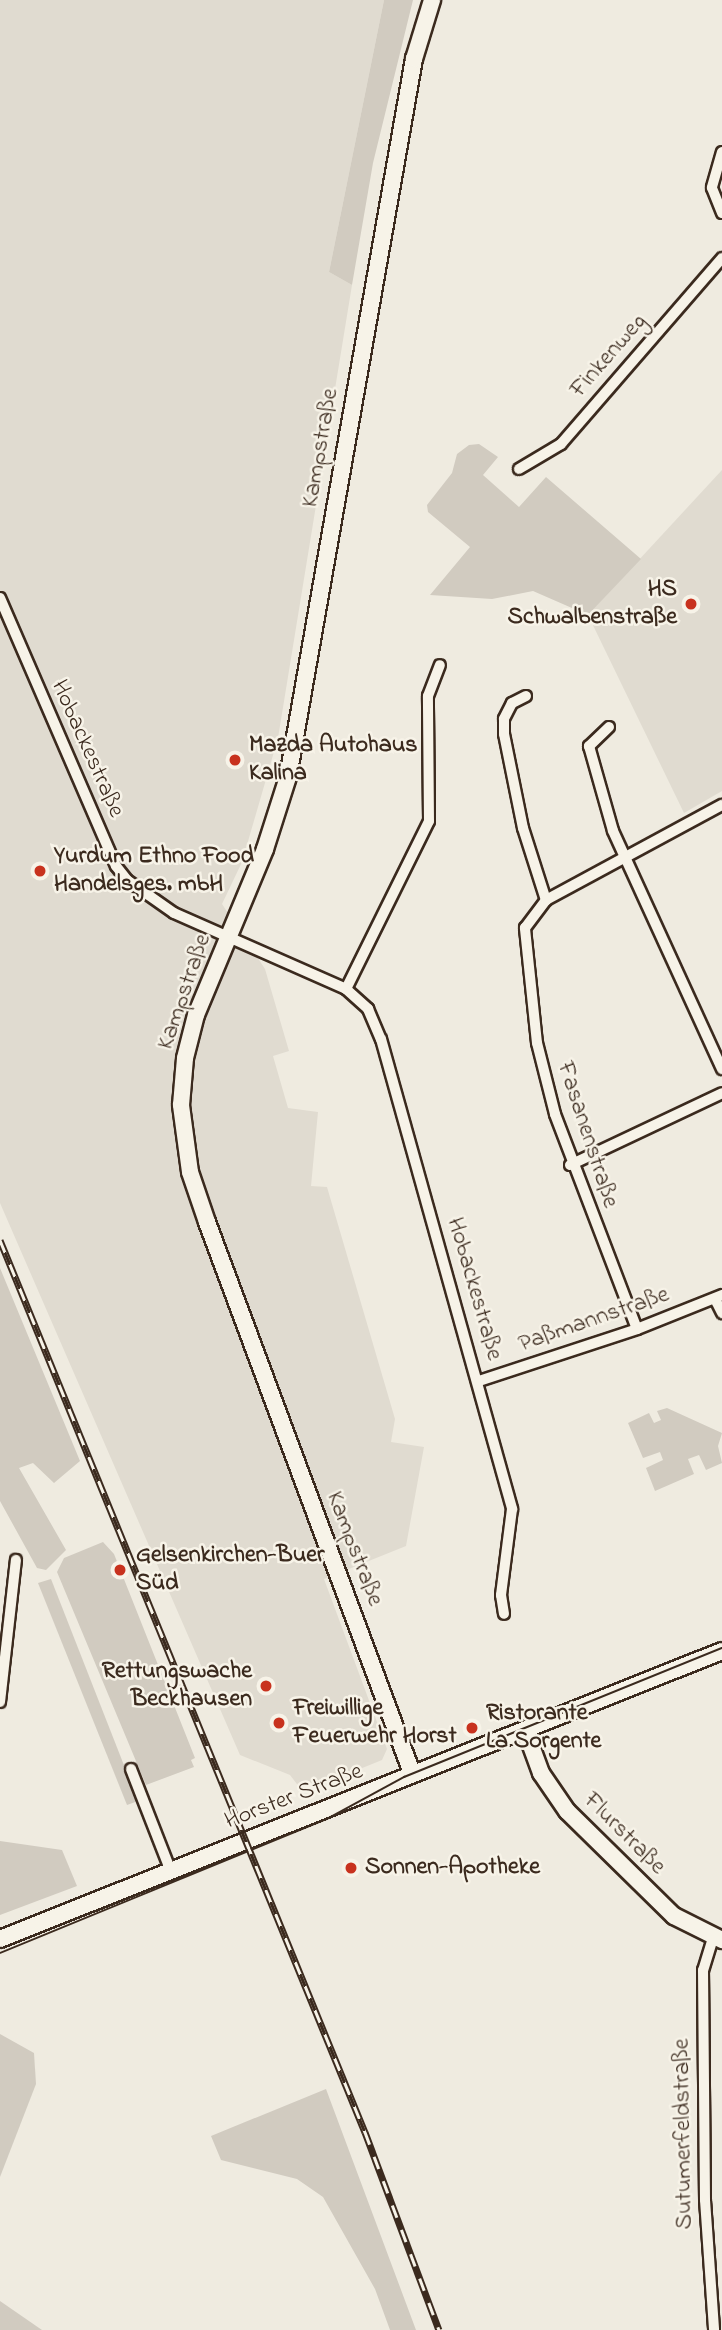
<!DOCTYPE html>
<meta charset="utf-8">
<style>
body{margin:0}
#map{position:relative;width:722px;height:2330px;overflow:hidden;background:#efebe0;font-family:"Indie Flower",sans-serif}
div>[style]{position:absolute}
.built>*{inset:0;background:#e0dbd0}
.green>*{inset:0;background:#d1cbc0}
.roads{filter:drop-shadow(2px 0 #3b2a1e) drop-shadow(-2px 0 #3b2a1e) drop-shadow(0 2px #3b2a1e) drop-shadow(0 -2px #3b2a1e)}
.street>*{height:10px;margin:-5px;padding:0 5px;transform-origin:5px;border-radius:5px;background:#f7f3e8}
.secondary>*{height:16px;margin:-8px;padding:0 8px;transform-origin:8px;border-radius:8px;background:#f7f3e8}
.tram>*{height:2px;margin:-1px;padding:0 1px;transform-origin:1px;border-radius:1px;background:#3b2a1e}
.rail>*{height:7px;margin-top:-3.5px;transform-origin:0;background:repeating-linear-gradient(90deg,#f7f3e8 0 13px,#3b2a1e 0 26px);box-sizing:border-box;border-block:2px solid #3b2a1e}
.dots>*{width:19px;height:19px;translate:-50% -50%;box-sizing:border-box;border:4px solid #f7f3e8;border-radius:50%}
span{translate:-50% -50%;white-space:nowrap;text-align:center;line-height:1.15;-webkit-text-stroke:5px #f7f3e8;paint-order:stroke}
.street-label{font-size:24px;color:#3b2a1e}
.poi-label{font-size:24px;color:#3b2a1e;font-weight:700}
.right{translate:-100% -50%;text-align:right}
.left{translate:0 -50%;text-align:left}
</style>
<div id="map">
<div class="built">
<i style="clip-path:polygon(0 0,384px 0,329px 272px,352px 285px,278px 738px,242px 862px,222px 904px,265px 969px,289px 1051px,273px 1056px,288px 1108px,318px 1112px,311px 1186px,327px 1187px,395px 1419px,391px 1442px,424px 1447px,406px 1546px,324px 1579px,387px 1749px,382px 1760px,303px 1792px,290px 1775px,240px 1755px,0 1203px)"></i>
<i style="clip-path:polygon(722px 470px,722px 791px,684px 813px,588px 615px)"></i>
</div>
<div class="green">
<i style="clip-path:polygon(384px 0,413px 0,373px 163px,352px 285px,329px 272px)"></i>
<i style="clip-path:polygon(479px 444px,498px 457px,483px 475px,519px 507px,546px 477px,641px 559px,588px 615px,533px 591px,492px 599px,430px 595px,470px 547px,428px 512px,427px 505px,452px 473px,457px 454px,469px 445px)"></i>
<i style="clip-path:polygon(0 1268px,80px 1461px,54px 1483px,33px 1463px,19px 1468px,66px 1550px,46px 1570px,37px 1568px,0 1501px)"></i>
<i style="clip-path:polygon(667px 1408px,722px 1433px,718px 1446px,722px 1463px,706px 1470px,699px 1455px,688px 1459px,694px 1474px,655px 1491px,646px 1468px,663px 1460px,660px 1452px,643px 1458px,628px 1423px,649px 1413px,654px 1423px,661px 1420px,657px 1411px)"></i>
<i style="clip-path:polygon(103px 1542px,114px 1554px,195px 1758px,191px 1760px,194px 1767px,146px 1785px,57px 1572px,64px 1558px)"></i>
<i style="clip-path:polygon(51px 1579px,138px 1801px,127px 1805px,38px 1583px)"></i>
<i style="clip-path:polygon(0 1841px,62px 1850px,77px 1886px,0 1915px)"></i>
<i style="clip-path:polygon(0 2034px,34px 2053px,36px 2084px,0 2177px)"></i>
<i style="clip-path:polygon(326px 2089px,416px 2330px,390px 2330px,375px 2289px,323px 2197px,297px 2179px,221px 2160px,211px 2136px)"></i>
<i style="clip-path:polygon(0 2301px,42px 2330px,0 2330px)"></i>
</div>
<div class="roads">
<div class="street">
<i style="left:722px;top:152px;width:37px;rotate:106deg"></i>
<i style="left:712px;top:188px;width:27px;rotate:68deg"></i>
<i style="left:519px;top:469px;width:49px;rotate:-30.8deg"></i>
<i style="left:561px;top:444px;width:246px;rotate:-49.1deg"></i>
<i style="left:0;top:598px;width:292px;rotate:66.6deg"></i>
<i style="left:116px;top:866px;width:18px;rotate:52deg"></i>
<i style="left:127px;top:880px;width:57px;rotate:35.1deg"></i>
<i style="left:174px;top:913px;width:188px;rotate:23.8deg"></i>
<i style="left:346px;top:989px;width:30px;rotate:42deg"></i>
<i style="left:368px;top:1009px;width:33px;rotate:67deg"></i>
<i style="left:381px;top:1039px;width:488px;rotate:74.4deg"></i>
<i style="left:512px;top:1509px;width:87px;rotate:97.3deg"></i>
<i style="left:501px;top:1595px;width:19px;rotate:81deg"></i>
<i style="left:526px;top:696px;width:16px;rotate:153deg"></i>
<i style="left:512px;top:703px;width:18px;rotate:117deg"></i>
<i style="left:504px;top:719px;width:15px;rotate:90deg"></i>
<i style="left:504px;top:734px;width:96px;rotate:78.6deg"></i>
<i style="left:523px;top:828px;width:76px;rotate:72.3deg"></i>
<i style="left:609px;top:727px;width:28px;rotate:136deg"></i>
<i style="left:589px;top:746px;width:88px;rotate:74.2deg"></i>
<i style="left:613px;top:831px;width:262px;rotate:65.4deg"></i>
<i style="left:346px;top:989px;width:187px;rotate:-63.7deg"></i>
<i style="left:429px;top:821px;width:125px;rotate:-90.5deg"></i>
<i style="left:428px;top:696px;width:33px;rotate:-69deg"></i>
<i style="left:570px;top:1165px;width:168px;rotate:-25.3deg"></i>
<i style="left:715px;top:1299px;width:16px;rotate:63deg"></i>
<i style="left:637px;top:1329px;width:230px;rotate:-110.9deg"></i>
<i style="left:555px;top:1114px;width:73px;rotate:-104.2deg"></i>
<i style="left:537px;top:1043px;width:116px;rotate:-96deg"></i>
<i style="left:525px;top:928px;width:35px;rotate:-53deg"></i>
<i style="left:546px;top:900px;width:200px;rotate:-28.4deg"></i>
<i style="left:479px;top:1381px;width:166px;rotate:-18.2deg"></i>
<i style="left:637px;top:1329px;width:92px;rotate:-21.8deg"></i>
<i style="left:0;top:1702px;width:143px;rotate:-83.6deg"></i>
<i style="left:131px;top:1769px;width:107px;rotate:68.7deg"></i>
<i style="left:713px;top:1938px;width:34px;rotate:107deg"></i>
<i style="left:703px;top:1970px;width:230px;rotate:89.5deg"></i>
<i style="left:705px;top:2200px;width:130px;rotate:86deg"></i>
</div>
<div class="secondary">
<i style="left:526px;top:1732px;width:44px;rotate:69.9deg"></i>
<i style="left:541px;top:1773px;width:46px;rotate:55.6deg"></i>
<i style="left:567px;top:1811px;width:150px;rotate:44.5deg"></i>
<i style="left:674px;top:1916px;width:54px;rotate:26.6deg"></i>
<i style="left:412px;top:1773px;width:588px;rotate:-110.41deg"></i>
<i style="left:207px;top:1222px;width:53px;rotate:-108.8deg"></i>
<i style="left:190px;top:1172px;width:68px;rotate:-97.7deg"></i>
<i style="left:181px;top:1105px;width:47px;rotate:-85.1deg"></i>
<i style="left:185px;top:1058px;width:44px;rotate:-75.7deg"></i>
<i style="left:196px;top:1015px;width:180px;rotate:-67.4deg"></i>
<i style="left:265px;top:849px;width:76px;rotate:-72.3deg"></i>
<i style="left:288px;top:777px;width:729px;rotate:-80.05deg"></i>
<i style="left:414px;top:59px;width:62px;rotate:-73deg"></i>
<i style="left:0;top:1939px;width:777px;rotate:-21.75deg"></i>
</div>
</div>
<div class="tram">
<i style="left:0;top:1953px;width:353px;rotate:-22.3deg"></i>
<i style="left:327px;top:1819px;width:88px;rotate:-28.6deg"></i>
<i style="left:404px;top:1777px;width:343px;rotate:-22.1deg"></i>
</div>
<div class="rail">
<i style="left:0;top:1240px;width:964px;rotate:67.75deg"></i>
<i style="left:365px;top:2132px;width:211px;rotate:69.5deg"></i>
</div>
<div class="dots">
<i style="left:691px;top:604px;background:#c8321e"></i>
<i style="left:235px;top:760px;background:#c8321e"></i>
<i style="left:40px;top:871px;background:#c8321e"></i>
<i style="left:120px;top:1570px;background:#c8321e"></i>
<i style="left:266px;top:1686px;background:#c8321e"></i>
<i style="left:279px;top:1723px;background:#c8321e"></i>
<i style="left:472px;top:1728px;background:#c8321e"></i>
<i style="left:351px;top:1868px;background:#c8321e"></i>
</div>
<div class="street-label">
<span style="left:609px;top:356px;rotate:-49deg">Finkenweg</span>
<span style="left:321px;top:448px;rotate:-80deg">Kampstraße</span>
<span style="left:87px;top:749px;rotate:66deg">Hobackestraße</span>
<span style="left:185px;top:992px;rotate:-71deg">Kampstraße</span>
<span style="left:587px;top:1135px;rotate:72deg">Fasanenstraße</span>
<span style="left:474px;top:1289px;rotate:74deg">Hobackestraße</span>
<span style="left:594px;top:1320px;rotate:-19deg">Paßmannstraße</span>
<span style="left:354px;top:1549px;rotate:69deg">Kampstraße</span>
<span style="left:294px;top:1797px;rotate:-21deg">Horster Straße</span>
<span style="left:624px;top:1834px;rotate:45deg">Flurstraße</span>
<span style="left:684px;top:2134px;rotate:-91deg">Sutumerfeldstraße</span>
</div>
<div class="poi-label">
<span class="right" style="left:677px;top:604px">HS<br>Schwalbenstraße</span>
<span class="left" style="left:249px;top:760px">Mazda Autohaus<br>Kalina</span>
<span class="left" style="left:54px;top:871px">Yurdum Ethno Food<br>Handelsges. mbH</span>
<span class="left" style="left:136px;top:1570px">Gelsenkirchen-Buer<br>Süd</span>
<span class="right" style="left:252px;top:1686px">Rettungswache<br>Beckhausen</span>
<span class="left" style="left:293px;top:1723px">Freiwillige<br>Feuerwehr Horst</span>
<span class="left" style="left:486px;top:1728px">Ristorante<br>La Sorgente</span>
<span class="left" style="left:365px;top:1868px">Sonnen-Apotheke</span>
</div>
</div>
